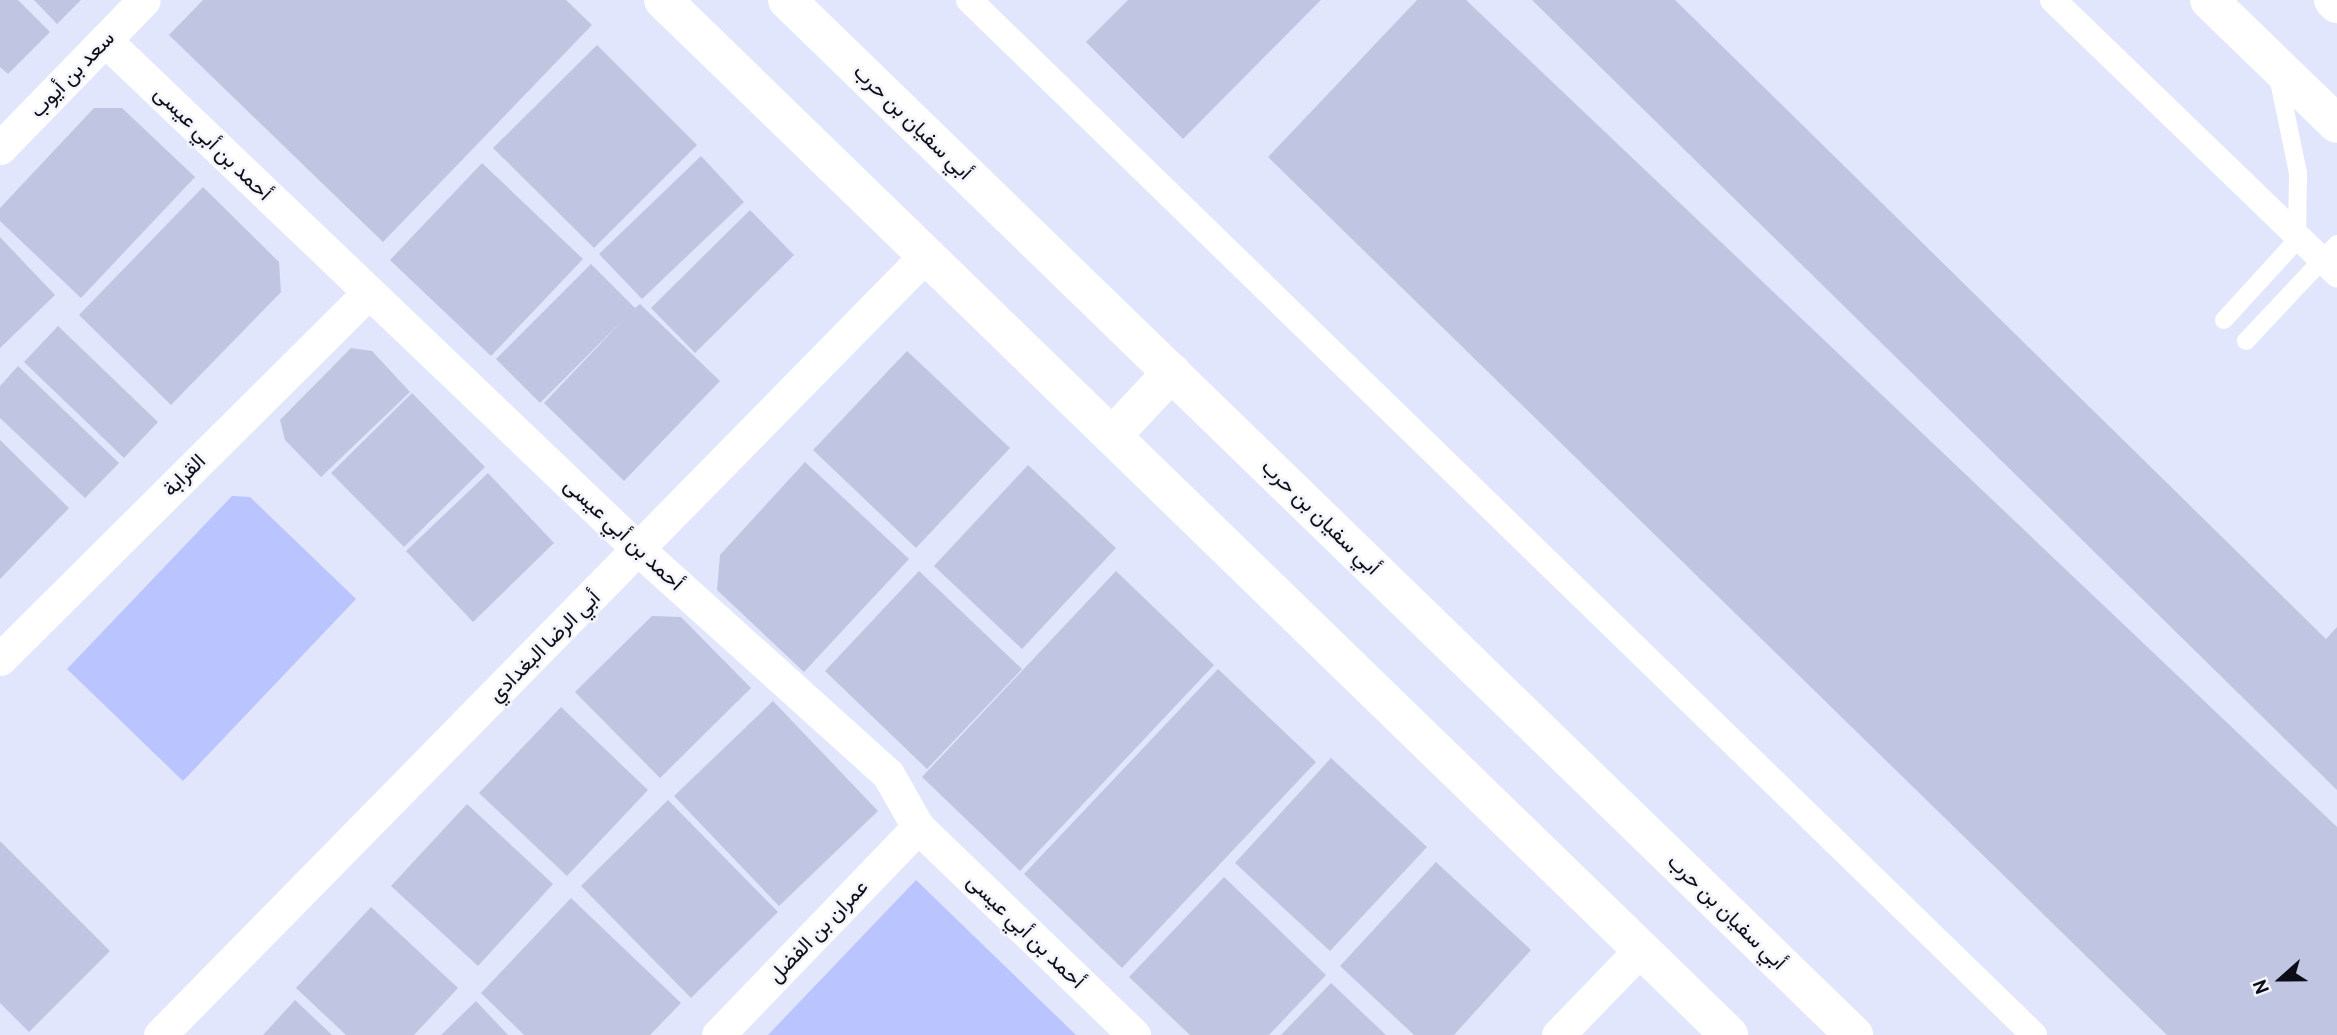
<!DOCTYPE html>
<meta charset="utf-8">
<style>
body{margin:0}
#map{position:relative;width:2337px;height:1035px;overflow:hidden;background:#e1e6fc;font-family:Cabin,Vazirmatn,sans-serif}
div>[style]{position:absolute}
.green>*{inset:0;background:#bac5ff}
.building>*{inset:0;background:#c0c6e1}
.service>*{height:18px;margin:-9px;padding:0 9px;transform-origin:9px;border-radius:9px;background:#fff}
.pedestrian>*{height:26px;margin:-13px;padding:0 13px;transform-origin:13px;border-radius:13px;background:#fff}
.minor>*{height:33px;margin:-16.5px;padding:0 16.5px;transform-origin:16.5px;border-radius:16.5px;background:#fff}
.tertiary>*{height:38px;margin:-19px;padding:0 19px;transform-origin:19px;border-radius:19px;background:#fff}
span{translate:-50% -50%;white-space:nowrap;text-align:center;line-height:1.15;-webkit-text-stroke:5px #f3f4fa;paint-order:stroke}
.street-label{font-size:21px;color:#0c0d16}
.north{position:absolute;left:2246px;top:944px;width:70px;height:70px;-webkit-text-stroke:5px #f3f4fa;paint-order:stroke;rotate:249deg;font-size:19px;font-weight:700;line-height:28px;text-align:center;color:#0c0d16}
.north::after{content:'';display:block;margin:auto;width:24px;height:32px;background:#0c0d16;clip-path:polygon(50% 0,100% 100%,50% 72%,0 100%)}
</style>
<div id="map">
<div class="green">
<i style="clip-path:polygon(232px 496px,250px 497px,356px 599px,183px 781px,67px 669px)"></i>
<i style="clip-path:polygon(916px 880px,1076px 1035px,768px 1035px)"></i>
</div>
<div class="building">
<i style="clip-path:polygon(0 0,18px 0,50px 32px,8px 74px,0 67px)"></i>
<i style="clip-path:polygon(34px 0,81px 0,57px 24px)"></i>
<i style="clip-path:polygon(203px 0,566px 0,592px 25px,383px 242px,169px 35px)"></i>
<i style="clip-path:polygon(1128px 0,1321px 0,1183px 139px,1086px 42px)"></i>
<i style="clip-path:polygon(1417px 0,1466px 0,2337px 827px,2337px 1035px,2167px 1035px,1268px 157px)"></i>
<i style="clip-path:polygon(1532px 0,1675px 0,2326px 639px,2337px 627px,2337px 790px)"></i>
<i style="clip-path:polygon(597px 45px,697px 145px,594px 248px,493px 148px)"></i>
<i style="clip-path:polygon(94px 108px,122px 108px,195px 177px,81px 298px,0 221px,0 208px)"></i>
<i style="clip-path:polygon(701px 156px,744px 202px,642px 299px,599px 254px)"></i>
<i style="clip-path:polygon(482px 163px,583px 259px,491px 356px,390px 260px)"></i>
<i style="clip-path:polygon(203px 187px,279px 262px,281px 292px,171px 405px,79px 315px)"></i>
<i style="clip-path:polygon(750px 210px,794px 255px,695px 353px,651px 308px)"></i>
<i style="clip-path:polygon(0 237px,55px 295px,0 348px)"></i>
<i style="clip-path:polygon(591px 264px,635px 308px,640px 304px,720px 381px,624px 481px,544px 403px,624px 319px,540px 403px,496px 359px)"></i>
<i style="clip-path:polygon(58px 326px,158px 422px,124px 458px,24px 362px)"></i>
<i style="clip-path:polygon(351px 348px,372px 351px,410px 392px,321px 477px,285px 440px,280px 420px)"></i>
<i style="clip-path:polygon(907px 351px,1010px 448px,916px 548px,813px 450px)"></i>
<i style="clip-path:polygon(18px 366px,119px 463px,85px 498px,0 418px,0 386px)"></i>
<i style="clip-path:polygon(412px 393px,485px 467px,404px 547px,331px 473px)"></i>
<i style="clip-path:polygon(0 440px,69px 508px,0 579px)"></i>
<i style="clip-path:polygon(805px 462px,909px 559px,804px 672px,717px 590px,720px 555px)"></i>
<i style="clip-path:polygon(1028px 465px,1116px 548px,1022px 649px,934px 566px)"></i>
<i style="clip-path:polygon(488px 473px,554px 543px,473px 622px,406px 551px)"></i>
<i style="clip-path:polygon(919px 571px,1022px 669px,927px 769px,825px 671px)"></i>
<i style="clip-path:polygon(1116px 571px,1214px 665px,1020px 871px,922px 777px)"></i>
<i style="clip-path:polygon(652px 616px,681px 617px,751px 688px,660px 778px,575px 692px)"></i>
<i style="clip-path:polygon(1218px 669px,1316px 762px,1122px 968px,1024px 874px)"></i>
<i style="clip-path:polygon(773px 701px,878px 811px,779px 906px,674px 796px)"></i>
<i style="clip-path:polygon(561px 707px,648px 790px,567px 876px,479px 793px)"></i>
<i style="clip-path:polygon(1331px 758px,1427px 847px,1330px 951px,1235px 863px)"></i>
<i style="clip-path:polygon(668px 800px,778px 912px,691px 998px,581px 886px)"></i>
<i style="clip-path:polygon(467px 804px,553px 884px,478px 966px,391px 886px)"></i>
<i style="clip-path:polygon(0 841px,110px 951px,29px 1032px,0 1003px)"></i>
<i style="clip-path:polygon(1436px 862px,1531px 950px,1454px 1035px,1414px 1035px,1340px 966px)"></i>
<i style="clip-path:polygon(1224px 877px,1326px 975px,1269px 1035px,1190px 1035px,1129px 977px)"></i>
<i style="clip-path:polygon(571px 898px,681px 1003px,650px 1035px,524px 1035px,481px 993px)"></i>
<i style="clip-path:polygon(371px 907px,458px 988px,414px 1035px,346px 1035px,296px 988px)"></i>
<i style="clip-path:polygon(1331px 983px,1386px 1035px,1281px 1035px)"></i>
<i style="clip-path:polygon(295px 1000px,332px 1035px,263px 1035px)"></i>
<i style="clip-path:polygon(476px 1001px,508px 1035px,441px 1035px)"></i>
</div>
<div class="service">
<i style="left:2224px;top:320px;width:108px;rotate:-47.6deg"></i>
<i style="left:2297px;top:240px;width:67px;rotate:-89.1deg"></i>
<i style="left:2298px;top:173px;width:99px;rotate:-101.7deg"></i>
<i style="left:2246px;top:341px;width:133px;rotate:-46.8deg"></i>
</div>
<div class="pedestrian">
<i style="left:969px;top:0;width:1485px;rotate:44.18deg"></i>
<i style="left:2053px;top:0;width:395px;rotate:44deg"></i>
</div>
<div class="minor">
<i style="left:105px;top:40px;width:738px;rotate:43.68deg"></i>
<i style="left:639px;top:550px;width:335px;rotate:42deg"></i>
<i style="left:888px;top:774px;width:61px;rotate:60.5deg"></i>
<i style="left:918px;top:827px;width:300px;rotate:43.9deg"></i>
<i style="left:0;top:148px;width:206px;rotate:-45.8deg"></i>
<i style="left:0;top:659px;width:520px;rotate:-44.84deg"></i>
<i style="left:160px;top:1035px;width:1093px;rotate:-45.52deg"></i>
<i style="left:718px;top:1035px;width:289px;rotate:-46.1deg"></i>
<i style="left:1558px;top:1035px;width:120px;rotate:-46deg"></i>
</div>
<div class="tertiary">
<i style="left:663px;top:0;width:1486px;rotate:44.15deg"></i>
<i style="left:787px;top:0;width:1487px;rotate:44.13deg"></i>
<i style="left:2209px;top:0;width:178px;rotate:44.1deg"></i>
<i style="left:2333px;top:0;width:6px;rotate:45deg"></i>
<i style="left:1113px;top:435px;width:86px;rotate:-46.9deg"></i>
</div>
<div class="street-label">
<span style="left:72px;top:74px;rotate:-46deg">سعد بن أيوب</span>
<span style="left:913px;top:122px;rotate:44deg">أبي سفيان بن حرب</span>
<span style="left:213px;top:143px;rotate:44deg">أحمد بن أبي عيسى</span>
<span style="left:184px;top:475px;rotate:-45deg">القرابة</span>
<span style="left:1321px;top:517px;rotate:44deg">أبي سفيان بن حرب</span>
<span style="left:624px;top:534px;rotate:43deg">أحمد بن أبي عيسى</span>
<span style="left:544px;top:646px;rotate:-45deg">أبي الرضا البغدادي</span>
<span style="left:1727px;top:912px;rotate:44deg">أبي سفيان بن حرب</span>
<span style="left:818px;top:931px;rotate:-46deg">عمران بن الفضل</span>
<span style="left:1026px;top:931px;rotate:44deg">أحمد بن أبي عيسى</span>
</div>
<div class="north">N</div>
</div>
